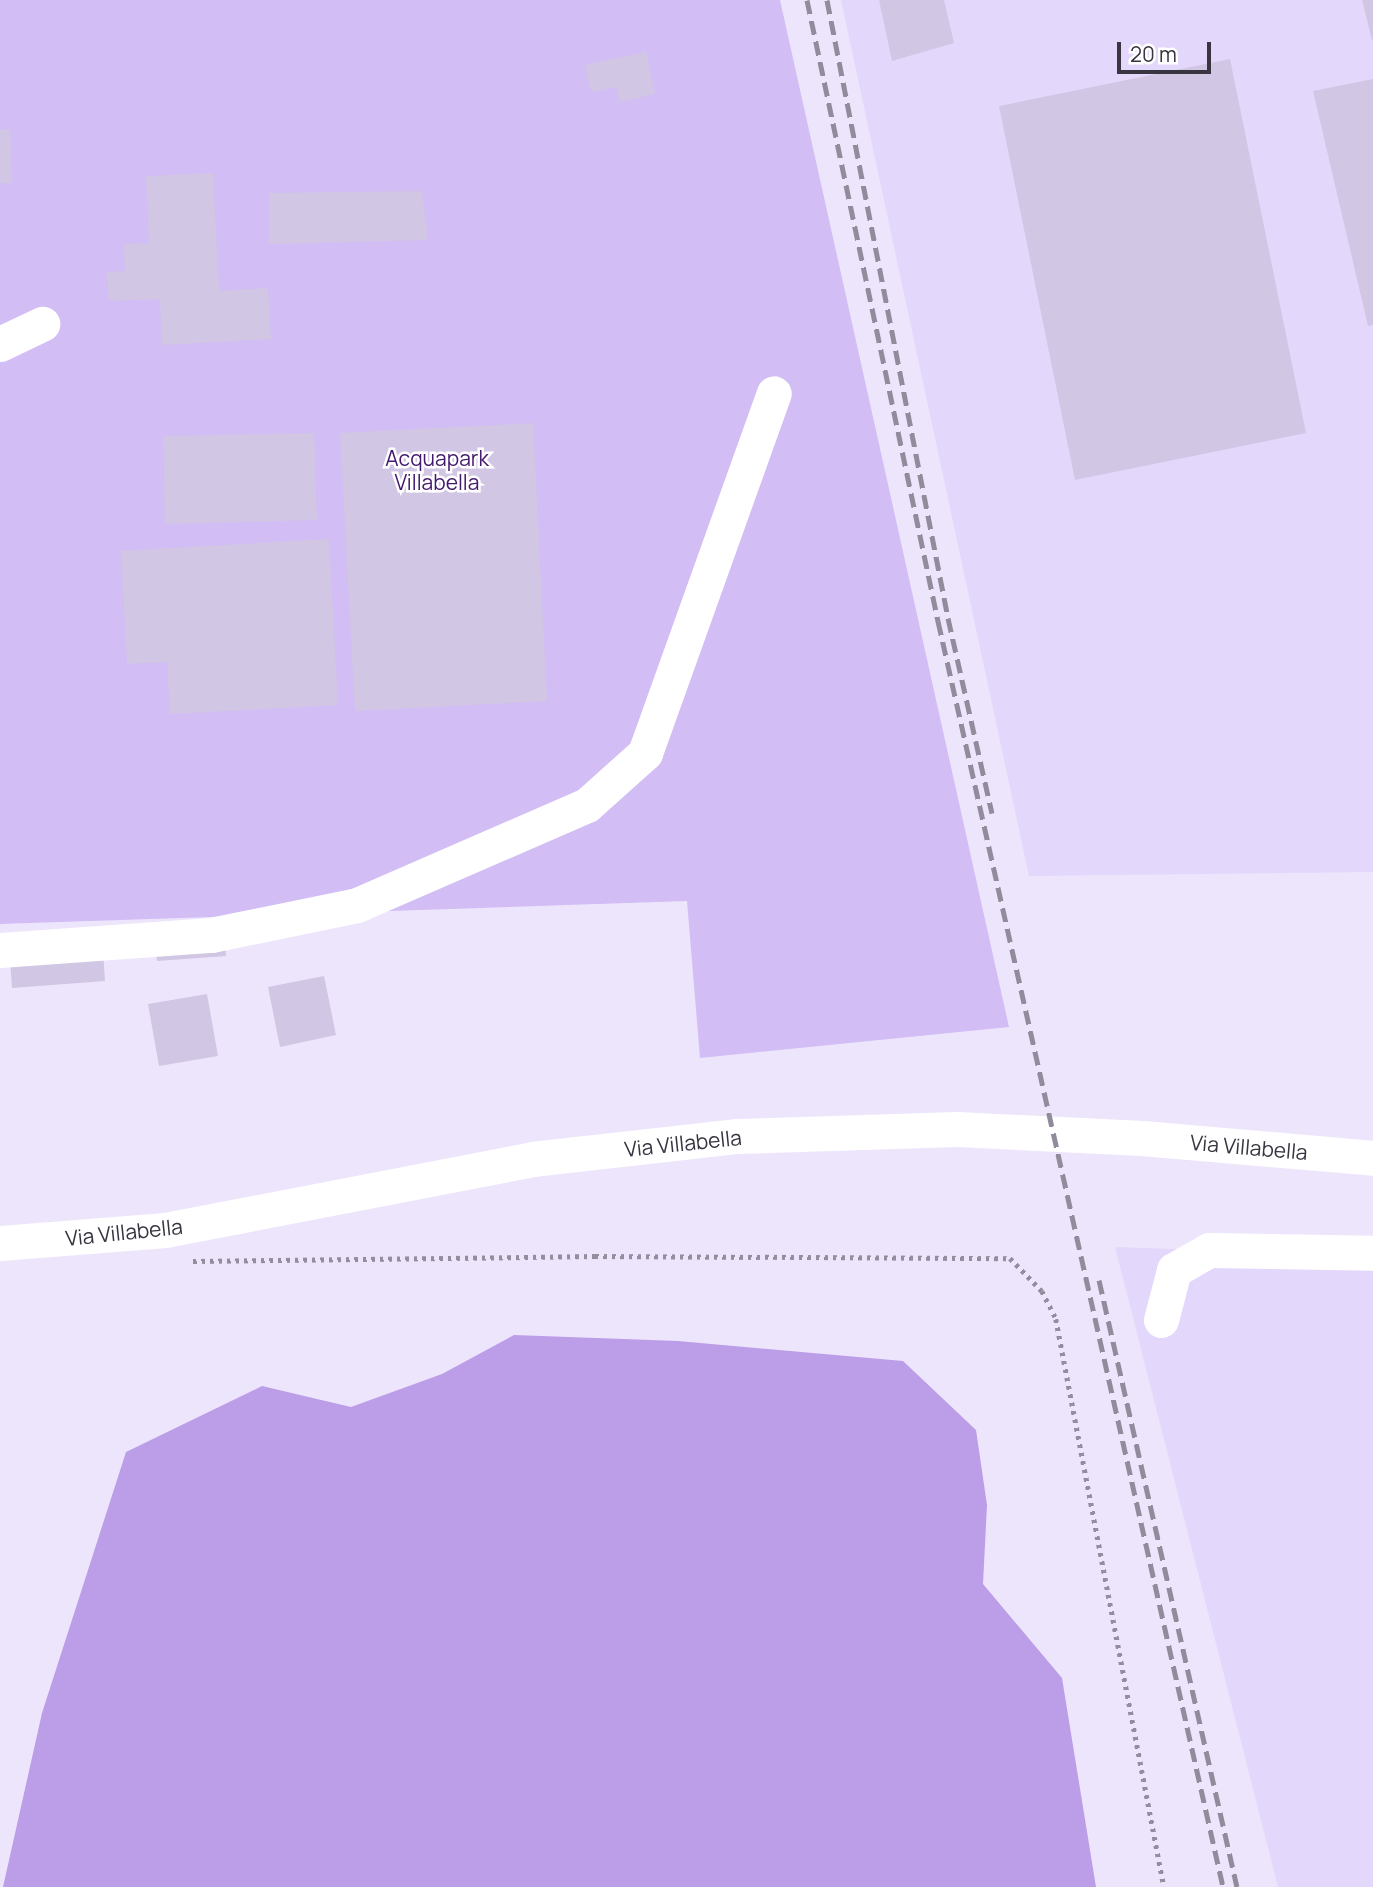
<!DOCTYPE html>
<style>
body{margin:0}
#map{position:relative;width:1373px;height:1887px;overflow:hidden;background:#ede5fc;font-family:Manrope,sans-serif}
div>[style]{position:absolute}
.built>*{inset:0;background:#e4d7fc}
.green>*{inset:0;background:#d2bdf5}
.water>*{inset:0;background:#bb9ee7}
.building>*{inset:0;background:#d1c6e3}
.path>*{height:4.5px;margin-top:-2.25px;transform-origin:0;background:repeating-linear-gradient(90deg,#938d9e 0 3.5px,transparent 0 8.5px)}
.street>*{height:35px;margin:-17.5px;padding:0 17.5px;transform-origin:17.5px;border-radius:17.5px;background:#fff}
.rail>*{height:5px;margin-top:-2.5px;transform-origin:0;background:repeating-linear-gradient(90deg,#918b9c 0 14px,transparent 0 21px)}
span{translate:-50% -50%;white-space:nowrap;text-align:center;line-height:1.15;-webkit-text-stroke:5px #fff;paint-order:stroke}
.park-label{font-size:21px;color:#43196d}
.street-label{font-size:21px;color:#393540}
.scale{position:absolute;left:1117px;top:42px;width:94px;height:32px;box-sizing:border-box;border:4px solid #393540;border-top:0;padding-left:9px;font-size:21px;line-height:24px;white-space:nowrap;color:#393540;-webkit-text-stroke:5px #fff;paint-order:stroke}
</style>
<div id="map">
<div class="built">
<i style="clip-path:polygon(841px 0,1373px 0,1373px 872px,1029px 876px)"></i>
<i style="clip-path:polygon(1115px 1247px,1373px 1256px,1373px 1887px,1278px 1887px)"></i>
</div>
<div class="green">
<i style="clip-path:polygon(0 0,780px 0,1009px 1027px,700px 1058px,687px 901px,0 924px)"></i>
</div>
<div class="water">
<i style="clip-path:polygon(514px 1335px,678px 1341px,903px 1361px,976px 1430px,987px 1505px,983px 1584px,1062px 1678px,1096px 1887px,3px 1887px,42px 1713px,126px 1452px,262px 1386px,351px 1407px,442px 1374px)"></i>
</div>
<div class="building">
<i style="clip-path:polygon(879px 0,944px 0,954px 43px,892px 61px)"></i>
<i style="clip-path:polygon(1362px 0,1373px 0,1373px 40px,1372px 40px)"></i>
<i style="clip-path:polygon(646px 52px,655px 94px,620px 102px,616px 87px,591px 92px,585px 65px)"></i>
<i style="clip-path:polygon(1230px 59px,1306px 433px,1075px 480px,999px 106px)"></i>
<i style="clip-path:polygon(1373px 79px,1373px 325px,1368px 326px,1313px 91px)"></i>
<i style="clip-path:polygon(10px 129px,12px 183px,0 183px,0 130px)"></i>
<i style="clip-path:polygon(213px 173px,219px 291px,268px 288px,271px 339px,162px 345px,160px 299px,109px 301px,107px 272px,125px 271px,124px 244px,149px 243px,146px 176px)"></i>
<i style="clip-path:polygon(422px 191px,428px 240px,269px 244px,269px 193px)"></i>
<i style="clip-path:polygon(533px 423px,547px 701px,355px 711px,340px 433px)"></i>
<i style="clip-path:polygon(314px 433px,317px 520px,165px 524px,163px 436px)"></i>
<i style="clip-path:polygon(329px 539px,338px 705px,170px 714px,167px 662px,127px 664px,121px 551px)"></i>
<i style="clip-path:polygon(225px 943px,226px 956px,157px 961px,155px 948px)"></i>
<i style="clip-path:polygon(103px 951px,105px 981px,12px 988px,10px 958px)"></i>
<i style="clip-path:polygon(324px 976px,336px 1035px,280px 1047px,268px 987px)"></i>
<i style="clip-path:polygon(207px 994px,218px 1056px,159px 1066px,148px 1004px)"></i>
</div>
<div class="path">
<i style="left:193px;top:1261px;width:402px;rotate:-0.7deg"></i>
<i style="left:595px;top:1256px;width:415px;rotate:0.3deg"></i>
<i style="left:1010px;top:1258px;width:46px;rotate:45.9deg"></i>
<i style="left:1042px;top:1291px;width:31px;rotate:63deg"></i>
<i style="left:1056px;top:1319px;width:578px;rotate:79.23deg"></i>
</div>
<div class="street">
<i style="left:0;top:344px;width:47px;rotate:-25.5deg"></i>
<i style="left:0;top:950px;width:212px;rotate:-4.1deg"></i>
<i style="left:211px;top:935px;width:149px;rotate:-11.6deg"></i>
<i style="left:357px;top:905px;width:251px;rotate:-23.5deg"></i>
<i style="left:587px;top:805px;width:78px;rotate:-41.9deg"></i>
<i style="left:645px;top:753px;width:382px;rotate:-70.3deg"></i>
<i style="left:0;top:1243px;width:166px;rotate:-4.5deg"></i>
<i style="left:165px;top:1230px;width:374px;rotate:-10.9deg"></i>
<i style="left:532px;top:1159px;width:205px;rotate:-6.4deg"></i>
<i style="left:736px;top:1136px;width:221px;rotate:-1.8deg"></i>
<i style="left:957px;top:1129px;width:185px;rotate:2.8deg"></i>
<i style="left:1142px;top:1138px;width:232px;rotate:4.9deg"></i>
<i style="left:1161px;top:1320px;width:52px;rotate:-75.4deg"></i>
<i style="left:1174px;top:1270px;width:40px;rotate:-29.7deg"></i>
<i style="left:1209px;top:1250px;width:164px;rotate:1deg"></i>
</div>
<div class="rail">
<i style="left:807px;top:0;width:635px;rotate:78.09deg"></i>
<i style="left:938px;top:621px;width:1298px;rotate:77.31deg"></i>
<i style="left:827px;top:0;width:630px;rotate:78.92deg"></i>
<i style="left:948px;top:618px;width:200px;rotate:77.3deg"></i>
<i style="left:1099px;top:1280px;width:622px;rotate:77.19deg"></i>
</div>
<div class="park-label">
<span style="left:437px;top:470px">Acquapark<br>Villabella</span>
</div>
<div class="street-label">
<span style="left:683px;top:1143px;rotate:-6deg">Via Villabella</span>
<span style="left:1249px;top:1147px;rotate:5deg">Via Villabella</span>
<span style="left:124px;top:1232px;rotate:-6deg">Via Villabella</span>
</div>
<div class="scale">20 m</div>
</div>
